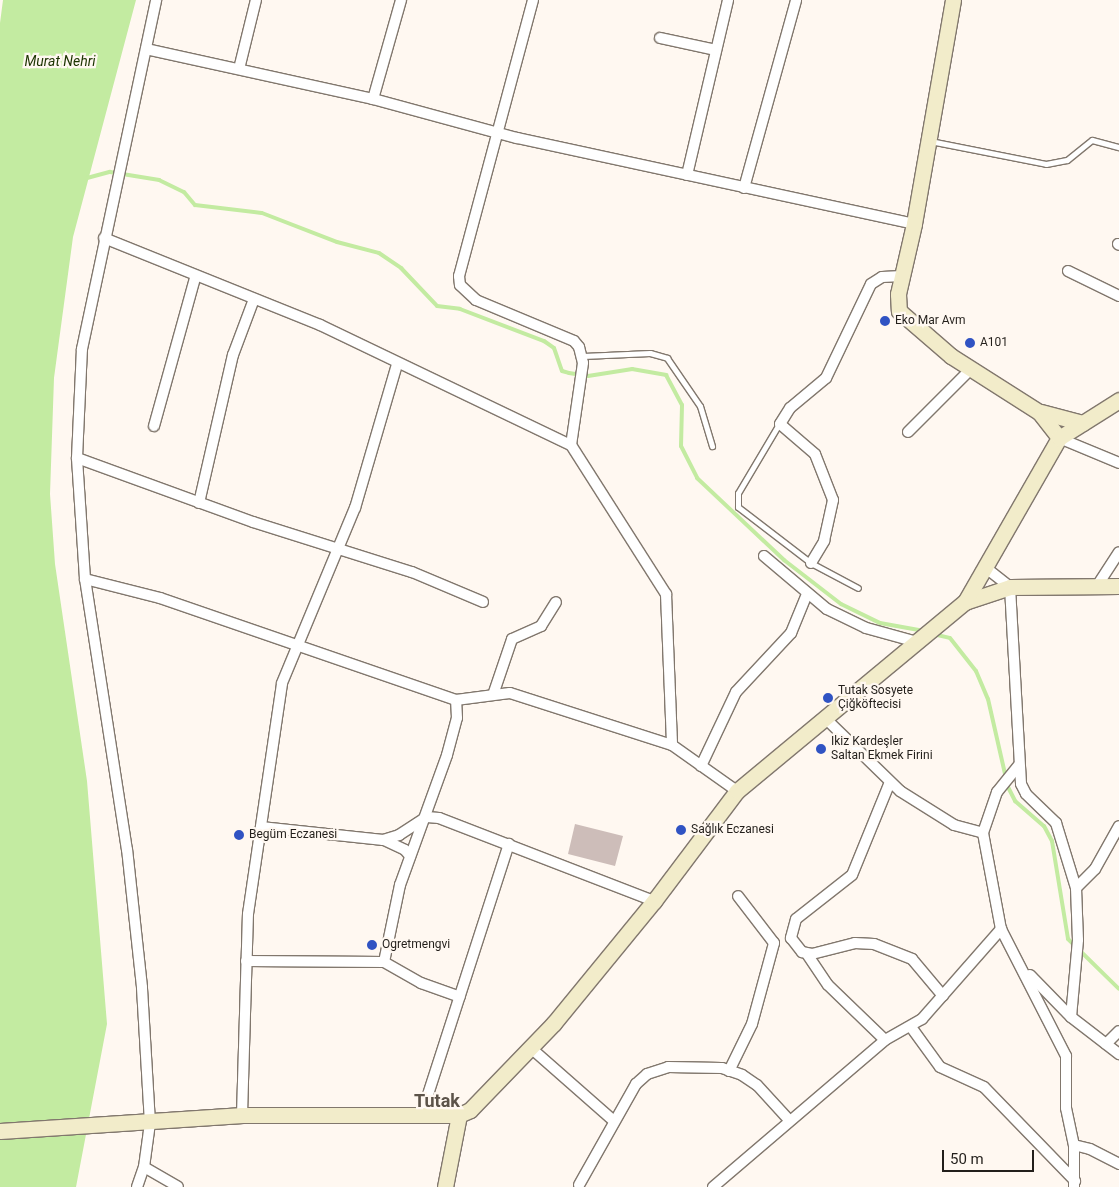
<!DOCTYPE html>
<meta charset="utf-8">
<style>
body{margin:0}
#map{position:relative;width:1119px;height:1187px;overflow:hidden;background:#fff8f1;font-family:Roboto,sans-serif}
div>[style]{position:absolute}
.water>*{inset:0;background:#c3eba1}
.stream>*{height:4px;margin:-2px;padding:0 2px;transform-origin:2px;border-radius:2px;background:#c3eba1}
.building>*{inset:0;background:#cdbdb9}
.roads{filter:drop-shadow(1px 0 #81776d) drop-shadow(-1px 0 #81776d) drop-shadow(0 1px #81776d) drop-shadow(0 -1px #81776d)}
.lane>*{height:5px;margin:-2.5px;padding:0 2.5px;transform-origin:2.5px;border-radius:2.5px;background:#fff}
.street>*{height:10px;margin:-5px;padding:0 5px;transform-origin:5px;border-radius:5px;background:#fff}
.secondary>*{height:15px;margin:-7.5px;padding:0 7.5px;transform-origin:7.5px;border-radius:7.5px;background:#f2ecca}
.dots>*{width:14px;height:14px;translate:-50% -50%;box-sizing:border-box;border:2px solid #fff8f1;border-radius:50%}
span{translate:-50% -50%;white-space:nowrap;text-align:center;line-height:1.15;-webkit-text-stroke:4.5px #fff8f1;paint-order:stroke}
.poi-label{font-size:12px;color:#231f1b}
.left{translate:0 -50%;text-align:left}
.water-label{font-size:14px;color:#1c3300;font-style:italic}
.district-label{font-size:18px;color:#5c5349;font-weight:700}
.scale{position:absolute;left:942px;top:1150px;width:92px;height:22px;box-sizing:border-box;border:2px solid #231f1b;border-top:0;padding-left:6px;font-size:15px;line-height:18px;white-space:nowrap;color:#231f1b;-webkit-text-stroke:4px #fff8f1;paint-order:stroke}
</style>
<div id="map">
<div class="water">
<i style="clip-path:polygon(3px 0,136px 0,73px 237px,54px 378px,50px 494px,55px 564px,87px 781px,107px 1024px,76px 1187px,0 1187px,0 23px)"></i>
</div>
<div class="stream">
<i style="left:87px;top:178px;width:24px;rotate:-15deg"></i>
<i style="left:110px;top:172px;width:50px;rotate:9.3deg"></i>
<i style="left:159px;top:180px;width:28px;rotate:26deg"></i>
<i style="left:184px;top:192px;width:17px;rotate:50deg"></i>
<i style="left:195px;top:205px;width:67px;rotate:6.8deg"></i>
<i style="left:262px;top:213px;width:80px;rotate:21.1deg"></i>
<i style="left:337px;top:242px;width:43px;rotate:14.7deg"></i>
<i style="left:379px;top:253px;width:27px;rotate:34deg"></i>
<i style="left:401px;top:268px;width:52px;rotate:46.5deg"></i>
<i style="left:437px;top:306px;width:23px;rotate:7deg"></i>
<i style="left:460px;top:309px;width:90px;rotate:20.9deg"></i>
<i style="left:544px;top:341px;width:12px;rotate:35deg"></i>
<i style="left:554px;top:348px;width:24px;rotate:71deg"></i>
<i style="left:562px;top:371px;width:7px;rotate:16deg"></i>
<i style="left:569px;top:373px;width:19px;rotate:9deg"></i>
<i style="left:588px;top:376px;width:45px;rotate:-9deg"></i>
<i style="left:632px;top:369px;width:35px;rotate:10deg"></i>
<i style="left:666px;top:375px;width:34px;rotate:62deg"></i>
<i style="left:682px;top:405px;width:41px;rotate:91.4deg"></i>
<i style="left:681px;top:446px;width:36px;rotate:63deg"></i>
<i style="left:697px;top:478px;width:120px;rotate:43.3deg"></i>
<i style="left:784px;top:560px;width:72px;rotate:37.7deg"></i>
<i style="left:841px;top:604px;width:43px;rotate:26deg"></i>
<i style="left:880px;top:623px;width:45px;rotate:10.3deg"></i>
<i style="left:933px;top:634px;width:17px;rotate:13deg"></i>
<i style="left:950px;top:638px;width:42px;rotate:51.8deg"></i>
<i style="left:976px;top:671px;width:30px;rotate:67deg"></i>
<i style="left:988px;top:699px;width:90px;rotate:77.2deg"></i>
<i style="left:1008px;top:787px;width:16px;rotate:63deg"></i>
<i style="left:1015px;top:801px;width:38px;rotate:41deg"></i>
<i style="left:1044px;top:826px;width:17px;rotate:62deg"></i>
<i style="left:1052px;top:841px;width:99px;rotate:80.7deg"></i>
<i style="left:1068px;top:939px;width:71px;rotate:44.4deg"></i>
</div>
<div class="building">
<i style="clip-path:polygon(575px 824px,623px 836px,615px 866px,568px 854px)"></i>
</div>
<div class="roads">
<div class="lane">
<i style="left:930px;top:141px;width:118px;rotate:11.2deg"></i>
<i style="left:1046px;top:164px;width:21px;rotate:-11deg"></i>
<i style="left:1067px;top:160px;width:32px;rotate:-39deg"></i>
<i style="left:1092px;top:140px;width:28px;rotate:15deg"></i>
<i style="left:583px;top:356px;width:67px;rotate:-2.6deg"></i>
<i style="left:650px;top:353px;width:18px;rotate:16deg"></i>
<i style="left:667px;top:358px;width:58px;rotate:55.5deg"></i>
<i style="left:700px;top:406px;width:42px;rotate:73.3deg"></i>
<i style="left:779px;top:424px;width:80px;rotate:120.7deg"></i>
<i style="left:738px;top:493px;width:14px;rotate:90deg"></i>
<i style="left:738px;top:507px;width:92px;rotate:37.5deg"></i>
<i style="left:811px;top:563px;width:53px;rotate:28deg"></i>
</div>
<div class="street">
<i style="left:533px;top:0;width:286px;rotate:105deg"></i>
<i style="left:459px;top:276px;width:9px;rotate:84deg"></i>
<i style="left:460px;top:285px;width:22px;rotate:43deg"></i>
<i style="left:476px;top:300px;width:106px;rotate:22.7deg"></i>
<i style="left:574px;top:341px;width:8px;rotate:50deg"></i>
<i style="left:579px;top:347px;width:16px;rotate:76deg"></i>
<i style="left:583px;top:363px;width:83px;rotate:98.3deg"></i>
<i style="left:660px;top:38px;width:57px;rotate:12.1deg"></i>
<i style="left:146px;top:49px;width:232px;rotate:12.4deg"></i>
<i style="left:373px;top:99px;width:149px;rotate:15.2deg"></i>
<i style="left:517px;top:138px;width:406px;rotate:12.2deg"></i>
<i style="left:239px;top:69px;width:71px;rotate:-76.2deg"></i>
<i style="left:373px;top:99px;width:103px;rotate:-74.2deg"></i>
<i style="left:687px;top:175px;width:180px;rotate:-76.8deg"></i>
<i style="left:744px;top:188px;width:195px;rotate:-74.5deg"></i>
<i style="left:104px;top:238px;width:233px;rotate:21.9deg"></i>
<i style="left:320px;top:325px;width:278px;rotate:25.6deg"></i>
<i style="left:571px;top:445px;width:177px;rotate:57.5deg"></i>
<i style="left:666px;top:594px;width:151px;rotate:87.7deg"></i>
<i style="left:1118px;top:244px;width:1px;rotate:45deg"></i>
<i style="left:1068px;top:271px;width:57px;rotate:26.1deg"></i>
<i style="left:154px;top:426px;width:154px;rotate:-74.5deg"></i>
<i style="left:908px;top:432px;width:89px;rotate:-45deg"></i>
<i style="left:1059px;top:438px;width:65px;rotate:22.6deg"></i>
<i style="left:77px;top:458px;width:187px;rotate:20deg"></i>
<i style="left:253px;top:522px;width:167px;rotate:17.5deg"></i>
<i style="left:412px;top:572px;width:77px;rotate:22.9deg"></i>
<i style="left:199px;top:503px;width:152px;rotate:-77.1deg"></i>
<i style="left:233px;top:355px;width:60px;rotate:-69.4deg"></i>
<i style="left:764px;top:556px;width:82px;rotate:40.1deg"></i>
<i style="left:827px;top:609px;width:43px;rotate:26deg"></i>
<i style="left:866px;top:628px;width:53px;rotate:15.4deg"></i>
<i style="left:811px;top:563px;width:26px;rotate:-59deg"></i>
<i style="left:824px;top:541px;width:42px;rotate:-77.6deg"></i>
<i style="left:833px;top:500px;width:49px;rotate:-111.4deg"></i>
<i style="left:815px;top:454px;width:46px;rotate:-139.4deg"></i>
<i style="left:780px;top:424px;width:19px;rotate:-58deg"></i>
<i style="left:790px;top:408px;width:47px;rotate:-39.8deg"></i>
<i style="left:826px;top:378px;width:104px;rotate:-64.4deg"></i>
<i style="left:871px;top:284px;width:13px;rotate:-32deg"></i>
<i style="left:882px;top:277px;width:20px;rotate:-3deg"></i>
<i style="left:986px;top:568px;width:31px;rotate:38deg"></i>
<i style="left:1010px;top:587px;width:197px;rotate:86.8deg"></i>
<i style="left:1021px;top:784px;width:11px;rotate:63deg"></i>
<i style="left:1026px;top:794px;width:42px;rotate:44deg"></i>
<i style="left:1056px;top:823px;width:68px;rotate:72.9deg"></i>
<i style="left:1076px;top:888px;width:52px;rotate:87.8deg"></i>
<i style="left:1078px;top:940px;width:77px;rotate:95.2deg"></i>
<i style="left:85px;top:579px;width:77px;rotate:14.2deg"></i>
<i style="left:160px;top:598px;width:313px;rotate:19deg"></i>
<i style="left:456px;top:700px;width:54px;rotate:-7.4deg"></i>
<i style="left:510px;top:693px;width:170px;rotate:17.8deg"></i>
<i style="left:672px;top:745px;width:80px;rotate:35.3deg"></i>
<i style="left:1097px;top:586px;width:40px;rotate:-57.1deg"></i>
<i style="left:494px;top:692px;width:56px;rotate:-71.2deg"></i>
<i style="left:512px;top:639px;width:32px;rotate:-24deg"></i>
<i style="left:541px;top:626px;width:28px;rotate:-58deg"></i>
<i style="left:825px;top:718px;width:105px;rotate:44.2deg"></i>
<i style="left:900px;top:791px;width:64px;rotate:32.2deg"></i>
<i style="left:954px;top:825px;width:30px;rotate:15deg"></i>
<i style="left:1019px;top:765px;width:35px;rotate:129deg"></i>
<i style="left:997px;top:792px;width:43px;rotate:108.9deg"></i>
<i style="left:983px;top:833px;width:98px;rotate:79.4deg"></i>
<i style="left:1001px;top:929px;width:143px;rotate:62.9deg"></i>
<i style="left:1066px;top:1056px;width:52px;rotate:90deg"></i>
<i style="left:1066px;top:1108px;width:38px;rotate:78deg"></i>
<i style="left:1074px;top:1145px;width:42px;rotate:90deg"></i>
<i style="left:701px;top:766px;width:82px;rotate:-64.7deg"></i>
<i style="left:736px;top:692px;width:81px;rotate:-47deg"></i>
<i style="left:791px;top:633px;width:42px;rotate:-67.7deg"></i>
<i style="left:890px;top:782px;width:100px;rotate:112.2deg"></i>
<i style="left:852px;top:875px;width:71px;rotate:141.8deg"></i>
<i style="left:796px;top:919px;width:20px;rotate:105deg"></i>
<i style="left:791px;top:938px;width:18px;rotate:52deg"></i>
<i style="left:802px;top:952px;width:10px;rotate:11deg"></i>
<i style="left:812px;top:954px;width:44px;rotate:-14.3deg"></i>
<i style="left:855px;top:943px;width:19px;rotate:3deg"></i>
<i style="left:874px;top:944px;width:41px;rotate:21.5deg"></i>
<i style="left:912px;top:959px;width:48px;rotate:50deg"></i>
<i style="left:261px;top:827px;width:123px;rotate:6.1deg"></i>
<i style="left:383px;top:840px;width:17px;rotate:-17deg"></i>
<i style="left:399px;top:835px;width:33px;rotate:-33deg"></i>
<i style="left:427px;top:817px;width:12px;rotate:5deg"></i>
<i style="left:439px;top:818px;width:230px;rotate:21.1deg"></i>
<i style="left:384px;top:840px;width:23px;rotate:25deg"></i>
<i style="left:405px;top:850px;width:8px;rotate:50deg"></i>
<i style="left:1076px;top:888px;width:27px;rotate:-45deg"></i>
<i style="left:1095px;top:869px;width:49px;rotate:-60.8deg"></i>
<i style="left:807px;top:954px;width:37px;rotate:56deg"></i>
<i style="left:828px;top:985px;width:79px;rotate:44deg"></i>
<i style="left:246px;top:961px;width:138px;rotate:0.4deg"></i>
<i style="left:384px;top:962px;width:43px;rotate:29.6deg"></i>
<i style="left:421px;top:983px;width:41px;rotate:19.7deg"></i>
<i style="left:384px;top:962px;width:79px;rotate:-78.3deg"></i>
<i style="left:400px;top:885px;width:138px;rotate:-70.1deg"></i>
<i style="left:447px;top:755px;width:38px;rotate:-75deg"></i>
<i style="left:457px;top:718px;width:18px;rotate:-93deg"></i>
<i style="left:1030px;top:975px;width:59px;rotate:45.7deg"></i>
<i style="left:1071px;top:1017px;width:61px;rotate:37.6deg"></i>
<i style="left:911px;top:1027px;width:49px;rotate:54.1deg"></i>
<i style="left:940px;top:1067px;width:48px;rotate:24.4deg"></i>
<i style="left:984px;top:1087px;width:131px;rotate:45.9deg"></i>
<i style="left:1106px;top:1044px;width:18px;rotate:-45deg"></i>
<i style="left:532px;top:1049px;width:109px;rotate:41.3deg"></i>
<i style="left:729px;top:1071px;width:52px;rotate:-63.9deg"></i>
<i style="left:752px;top:1024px;width:84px;rotate:-74.8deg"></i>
<i style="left:774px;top:943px;width:59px;rotate:-127.5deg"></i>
<i style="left:422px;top:1113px;width:283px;rotate:-72.1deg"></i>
<i style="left:242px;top:1115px;width:201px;rotate:-88.3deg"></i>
<i style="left:248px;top:914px;width:233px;rotate:-81.6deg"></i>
<i style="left:282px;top:683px;width:190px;rotate:-67.4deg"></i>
<i style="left:355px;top:508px;width:150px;rotate:-73.7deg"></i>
<i style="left:1074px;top:1145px;width:16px;rotate:14deg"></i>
<i style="left:1090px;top:1149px;width:33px;rotate:27deg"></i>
<i style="left:144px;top:1167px;width:39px;rotate:30deg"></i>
<i style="left:579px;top:1185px;width:116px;rotate:-60.6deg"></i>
<i style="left:636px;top:1084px;width:15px;rotate:-42deg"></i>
<i style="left:647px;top:1074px;width:22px;rotate:-18deg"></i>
<i style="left:668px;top:1067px;width:54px;rotate:1.1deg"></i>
<i style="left:722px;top:1068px;width:21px;rotate:19deg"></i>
<i style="left:742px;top:1075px;width:18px;rotate:34deg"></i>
<i style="left:757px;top:1085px;width:47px;rotate:47.6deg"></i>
<i style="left:137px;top:1187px;width:21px;rotate:-71deg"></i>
<i style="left:144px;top:1167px;width:44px;rotate:-82.2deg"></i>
<i style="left:150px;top:1123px;width:136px;rotate:-93.4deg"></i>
<i style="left:142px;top:987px;width:138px;rotate:-96.2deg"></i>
<i style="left:127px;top:850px;width:274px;rotate:-98.8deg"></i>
<i style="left:85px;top:579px;width:121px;rotate:-93.8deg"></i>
<i style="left:77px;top:458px;width:109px;rotate:-87.4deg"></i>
<i style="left:82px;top:349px;width:357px;rotate:-78deg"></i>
<i style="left:713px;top:1187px;width:226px;rotate:-40.5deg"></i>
<i style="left:885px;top:1040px;width:43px;rotate:-29.6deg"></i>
<i style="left:922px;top:1019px;width:120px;rotate:-48.7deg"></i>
</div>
<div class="secondary">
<i style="left:953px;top:0;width:227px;rotate:99.9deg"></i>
<i style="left:914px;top:224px;width:72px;rotate:102.9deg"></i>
<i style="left:898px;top:294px;width:17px;rotate:87deg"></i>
<i style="left:899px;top:311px;width:69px;rotate:40.9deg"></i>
<i style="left:951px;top:356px;width:104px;rotate:32.5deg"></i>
<i style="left:1039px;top:412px;width:33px;rotate:52deg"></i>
<i style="left:1041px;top:412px;width:43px;rotate:14.7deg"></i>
<i style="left:965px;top:602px;width:47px;rotate:-18.4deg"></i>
<i style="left:1010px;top:587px;width:109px;rotate:-0.5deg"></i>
<i style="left:0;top:1131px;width:243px;rotate:-3.8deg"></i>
<i style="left:242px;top:1115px;width:217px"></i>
<i style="left:459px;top:1115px;width:12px;rotate:-24deg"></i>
<i style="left:470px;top:1110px;width:121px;rotate:-46deg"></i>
<i style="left:554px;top:1023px;width:158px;rotate:-50.7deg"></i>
<i style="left:654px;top:901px;width:138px;rotate:-53deg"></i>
<i style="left:737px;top:791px;width:296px;rotate:-39.7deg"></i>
<i style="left:965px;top:602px;width:189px;rotate:-60.2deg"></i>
<i style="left:1059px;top:438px;width:71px;rotate:-32.3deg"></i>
<i style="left:445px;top:1187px;width:73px;rotate:-79deg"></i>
</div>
</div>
<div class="dots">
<i style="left:885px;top:321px;background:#3053c3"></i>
<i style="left:970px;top:343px;background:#3053c3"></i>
<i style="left:828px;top:698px;background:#3053c3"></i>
<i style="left:821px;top:749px;background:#3053c3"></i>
<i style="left:681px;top:830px;background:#3053c3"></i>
<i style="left:239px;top:835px;background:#3053c3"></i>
<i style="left:372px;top:945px;background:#3053c3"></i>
</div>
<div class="poi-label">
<span class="left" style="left:895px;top:321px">Eko Mar Avm</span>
<span class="left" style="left:980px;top:343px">A101</span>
<span class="left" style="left:838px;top:698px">Tutak Sosyete<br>Çiğköftecisi</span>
<span class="left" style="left:831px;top:749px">Ikiz Kardeşler<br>Saltan Ekmek Firini</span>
<span class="left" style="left:691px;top:830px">Sağlık Eczanesi</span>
<span class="left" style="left:249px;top:835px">Begüm Eczanesi</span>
<span class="left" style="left:382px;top:945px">Ogretmengvi</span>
</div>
<div class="water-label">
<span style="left:60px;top:61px">Murat Nehri</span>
</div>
<div class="district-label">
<span style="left:437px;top:1101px">Tutak</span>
</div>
<div class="scale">50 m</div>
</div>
